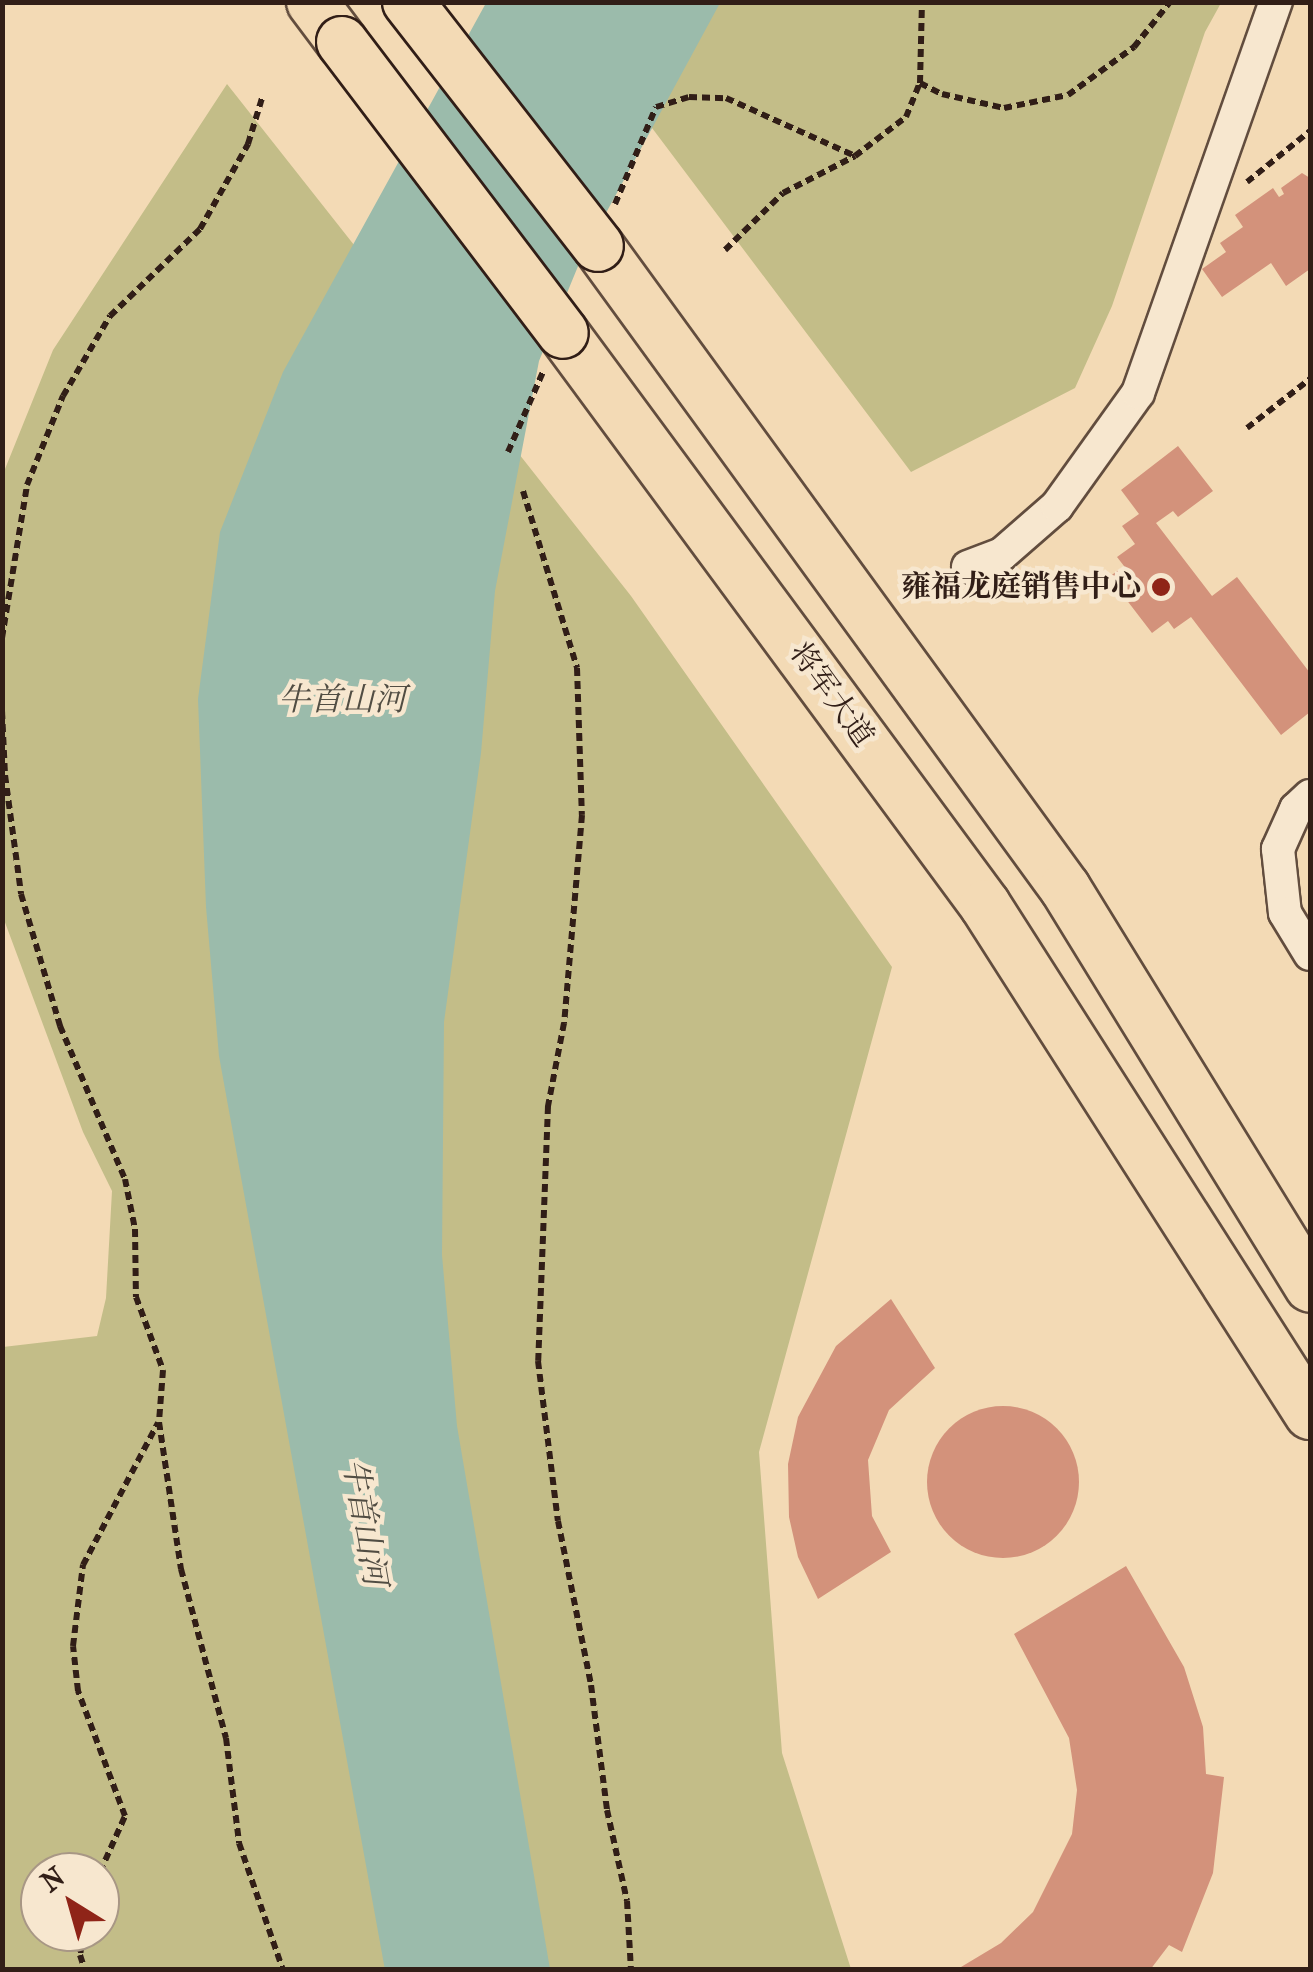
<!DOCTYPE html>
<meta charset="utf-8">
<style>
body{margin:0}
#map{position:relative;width:1313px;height:1972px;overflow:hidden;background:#f3dab5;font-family:"IM FELL French Canon","Noto Serif SC",serif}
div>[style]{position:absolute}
.green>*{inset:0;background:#c3bd88}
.water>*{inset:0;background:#9bbbab}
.building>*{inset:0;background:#d3927b}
.round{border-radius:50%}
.path>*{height:6px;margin-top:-3px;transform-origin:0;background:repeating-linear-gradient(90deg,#311e17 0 8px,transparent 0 13px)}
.roads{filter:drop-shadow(2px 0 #624d3e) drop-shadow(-2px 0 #624d3e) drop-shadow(0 2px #624d3e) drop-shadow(0 -2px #624d3e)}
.street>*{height:32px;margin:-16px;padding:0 16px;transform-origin:16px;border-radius:16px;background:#f7e7cf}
.primary>*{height:50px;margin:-25px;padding:0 25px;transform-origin:25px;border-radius:25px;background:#f3dab5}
.bridges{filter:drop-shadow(2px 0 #311e17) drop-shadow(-2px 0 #311e17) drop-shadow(0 2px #311e17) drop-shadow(0 -2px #311e17)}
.primary-bridge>*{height:50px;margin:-25px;padding:0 25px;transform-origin:25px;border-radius:25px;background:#f3dab5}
.dots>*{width:28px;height:28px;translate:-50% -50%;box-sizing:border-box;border:5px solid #f7e7cf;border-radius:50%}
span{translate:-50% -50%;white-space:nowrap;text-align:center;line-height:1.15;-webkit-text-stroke:9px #f7e7cf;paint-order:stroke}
.poi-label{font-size:30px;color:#311e17;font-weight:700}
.right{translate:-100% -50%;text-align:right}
.street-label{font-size:30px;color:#311e17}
.water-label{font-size:32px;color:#514d43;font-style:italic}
.frame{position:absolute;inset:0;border:5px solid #311e17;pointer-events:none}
.north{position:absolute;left:20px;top:1852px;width:100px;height:100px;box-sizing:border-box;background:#f7e7cf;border:2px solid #a89785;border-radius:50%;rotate:323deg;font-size:28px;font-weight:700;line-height:40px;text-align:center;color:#311e17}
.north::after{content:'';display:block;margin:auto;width:35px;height:45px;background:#8f2418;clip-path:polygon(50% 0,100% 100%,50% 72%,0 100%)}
</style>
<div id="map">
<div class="green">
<i style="clip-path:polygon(706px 3px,1221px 3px,1205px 32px,1112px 306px,1075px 388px,911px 472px,640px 112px)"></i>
<i style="clip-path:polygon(evenodd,227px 84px,631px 596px,892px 967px,759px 1452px,782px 1753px,851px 1969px,3px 1969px,3px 1347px,97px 1336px,106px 1298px,112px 1191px,83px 1132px,3px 917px,3px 474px,53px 350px,227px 84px,40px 1872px,100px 1872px,100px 1932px,40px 1932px,40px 1872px)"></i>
</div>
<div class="water">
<i style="clip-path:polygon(486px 3px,720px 3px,581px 259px,539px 361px,495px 591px,481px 753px,444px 1022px,442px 1255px,457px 1426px,550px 1969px,385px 1970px,219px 1056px,206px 907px,198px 699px,220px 532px,283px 372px)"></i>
</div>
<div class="building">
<i style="clip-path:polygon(1302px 173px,1310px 178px,1310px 269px,1286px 286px,1271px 263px,1222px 297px,1202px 269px,1226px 252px,1220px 243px,1243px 227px,1235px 215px,1273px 188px,1279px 197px,1284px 194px,1281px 188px)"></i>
<i style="clip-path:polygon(1178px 446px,1213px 491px,1178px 517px,1173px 511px,1156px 523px,1212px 596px,1237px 577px,1310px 673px,1310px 712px,1281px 735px,1191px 617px,1174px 629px,1168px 621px,1152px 633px,1109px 577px,1124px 566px,1117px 557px,1135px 544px,1122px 526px,1139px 514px,1121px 490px)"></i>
<i style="clip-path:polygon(891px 1299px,935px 1368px,889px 1410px,868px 1460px,872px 1516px,891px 1552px,818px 1599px,798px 1557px,789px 1517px,788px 1464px,798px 1417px,836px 1346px)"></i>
<i class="round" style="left:927px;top:1406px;width:152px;height:152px"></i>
<i style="clip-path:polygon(1126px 1566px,1184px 1667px,1203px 1727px,1206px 1774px,1224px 1777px,1213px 1873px,1182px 1952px,1169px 1945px,1150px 1970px,956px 1970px,1001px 1943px,1033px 1912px,1072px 1834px,1077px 1790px,1069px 1738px,1014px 1634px)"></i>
</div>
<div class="path">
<i style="left:920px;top:83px;width:25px;rotate:27deg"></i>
<i style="left:942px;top:94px;width:64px;rotate:12.7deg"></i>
<i style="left:1004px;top:108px;width:65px;rotate:-11.5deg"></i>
<i style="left:1068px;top:95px;width:82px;rotate:-36deg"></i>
<i style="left:1134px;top:47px;width:58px;rotate:-51.3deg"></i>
<i style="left:1247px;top:182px;width:81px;rotate:-39deg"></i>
<i style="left:615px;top:204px;width:105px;rotate:-67.1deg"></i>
<i style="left:656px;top:107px;width:34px;rotate:-17deg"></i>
<i style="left:689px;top:97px;width:37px;rotate:2deg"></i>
<i style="left:726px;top:98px;width:141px;rotate:24.2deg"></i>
<i style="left:725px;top:250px;width:81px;rotate:-44.5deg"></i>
<i style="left:783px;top:193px;width:81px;rotate:-27.2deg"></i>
<i style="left:855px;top:156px;width:64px;rotate:-37.4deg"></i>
<i style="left:906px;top:117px;width:37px;rotate:-68deg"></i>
<i style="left:920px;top:83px;width:81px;rotate:-88.6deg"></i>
<i style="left:1247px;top:428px;width:80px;rotate:-37.9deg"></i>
<i style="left:508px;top:452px;width:87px;rotate:-66.4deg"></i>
<i style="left:523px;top:491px;width:185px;rotate:73deg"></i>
<i style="left:577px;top:668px;width:147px;rotate:88.1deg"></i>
<i style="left:582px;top:815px;width:209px;rotate:94.9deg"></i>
<i style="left:564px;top:1023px;width:85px;rotate:100.9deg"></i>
<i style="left:548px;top:1106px;width:255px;rotate:92.2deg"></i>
<i style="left:538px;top:1361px;width:161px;rotate:82.9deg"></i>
<i style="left:558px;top:1521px;width:167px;rotate:78.6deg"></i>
<i style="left:591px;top:1685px;width:126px;rotate:82.7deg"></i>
<i style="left:607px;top:1810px;width:93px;rotate:77.6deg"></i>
<i style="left:627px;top:1901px;width:69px;rotate:86.7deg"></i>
<i style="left:2px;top:638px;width:155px;rotate:-80.7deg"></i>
<i style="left:27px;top:485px;width:96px;rotate:-68deg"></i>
<i style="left:63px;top:396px;width:93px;rotate:-59.6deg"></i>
<i style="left:110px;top:316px;width:125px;rotate:-44deg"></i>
<i style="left:200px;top:229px;width:98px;rotate:-60.5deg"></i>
<i style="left:248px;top:144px;width:51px;rotate:-73deg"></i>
<i style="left:2px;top:711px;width:64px;rotate:87.3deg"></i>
<i style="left:5px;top:775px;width:120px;rotate:82.3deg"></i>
<i style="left:21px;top:894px;width:138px;rotate:73.5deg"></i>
<i style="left:60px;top:1026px;width:166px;rotate:67deg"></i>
<i style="left:125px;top:1179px;width:51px;rotate:78.7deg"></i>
<i style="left:135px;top:1229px;width:68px;rotate:89.2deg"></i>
<i style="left:136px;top:1297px;width:78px;rotate:69.7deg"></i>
<i style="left:163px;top:1370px;width:52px;rotate:94.4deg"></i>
<i style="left:159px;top:1422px;width:149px;rotate:81.5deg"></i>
<i style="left:181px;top:1569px;width:175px;rotate:75.1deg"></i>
<i style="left:226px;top:1738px;width:106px;rotate:82.9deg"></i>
<i style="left:239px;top:1843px;width:134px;rotate:70.9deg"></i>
<i style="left:100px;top:1872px;width:61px;rotate:-65.9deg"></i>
<i style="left:125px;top:1816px;width:134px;rotate:-110.6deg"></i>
<i style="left:78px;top:1691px;width:45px;rotate:-96.3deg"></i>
<i style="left:73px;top:1646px;width:82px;rotate:-83deg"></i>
<i style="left:83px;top:1565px;width:161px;rotate:-62.2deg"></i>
<i style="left:83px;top:1932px;width:23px;rotate:97deg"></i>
<i style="left:80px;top:1955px;width:16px;rotate:72deg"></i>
</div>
<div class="roads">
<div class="street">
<i style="left:968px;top:567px;width:36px;rotate:-21deg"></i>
<i style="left:1002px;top:554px;width:73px;rotate:-41.1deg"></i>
<i style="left:1057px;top:506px;width:139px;rotate:-54.4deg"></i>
<i style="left:1138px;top:393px;width:415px;rotate:-70.6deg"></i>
<i style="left:1310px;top:796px;width:19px;rotate:137deg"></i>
<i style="left:1296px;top:809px;width:44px;rotate:114.2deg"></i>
<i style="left:1278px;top:849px;width:64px;rotate:83.8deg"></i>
<i style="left:1285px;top:913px;width:48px;rotate:58.6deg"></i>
</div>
<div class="primary">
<i style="left:312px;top:2px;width:50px;rotate:53.1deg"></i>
<i style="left:598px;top:246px;width:794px;rotate:53.97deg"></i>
<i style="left:1065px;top:888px;width:468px;rotate:58.4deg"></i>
<i style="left:563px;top:333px;width:711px;rotate:53.58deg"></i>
<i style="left:985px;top:905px;width:604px;rotate:57.44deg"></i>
</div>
</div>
<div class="bridges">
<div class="primary-bridge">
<i style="left:408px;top:2px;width:309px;rotate:52.1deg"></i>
<i style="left:342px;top:42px;width:365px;rotate:52.8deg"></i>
</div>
</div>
<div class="dots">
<i style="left:1161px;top:587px;background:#8f2418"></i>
</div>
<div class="poi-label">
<span class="right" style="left:1141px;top:587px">雍福龙庭销售中心</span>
</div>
<div class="street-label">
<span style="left:831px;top:695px;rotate:54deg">将军大道</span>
</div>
<div class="water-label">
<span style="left:342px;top:700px">牛首山河</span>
<span style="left:364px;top:1522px;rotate:80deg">牛首山河</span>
</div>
<div class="frame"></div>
<div class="north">N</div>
</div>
